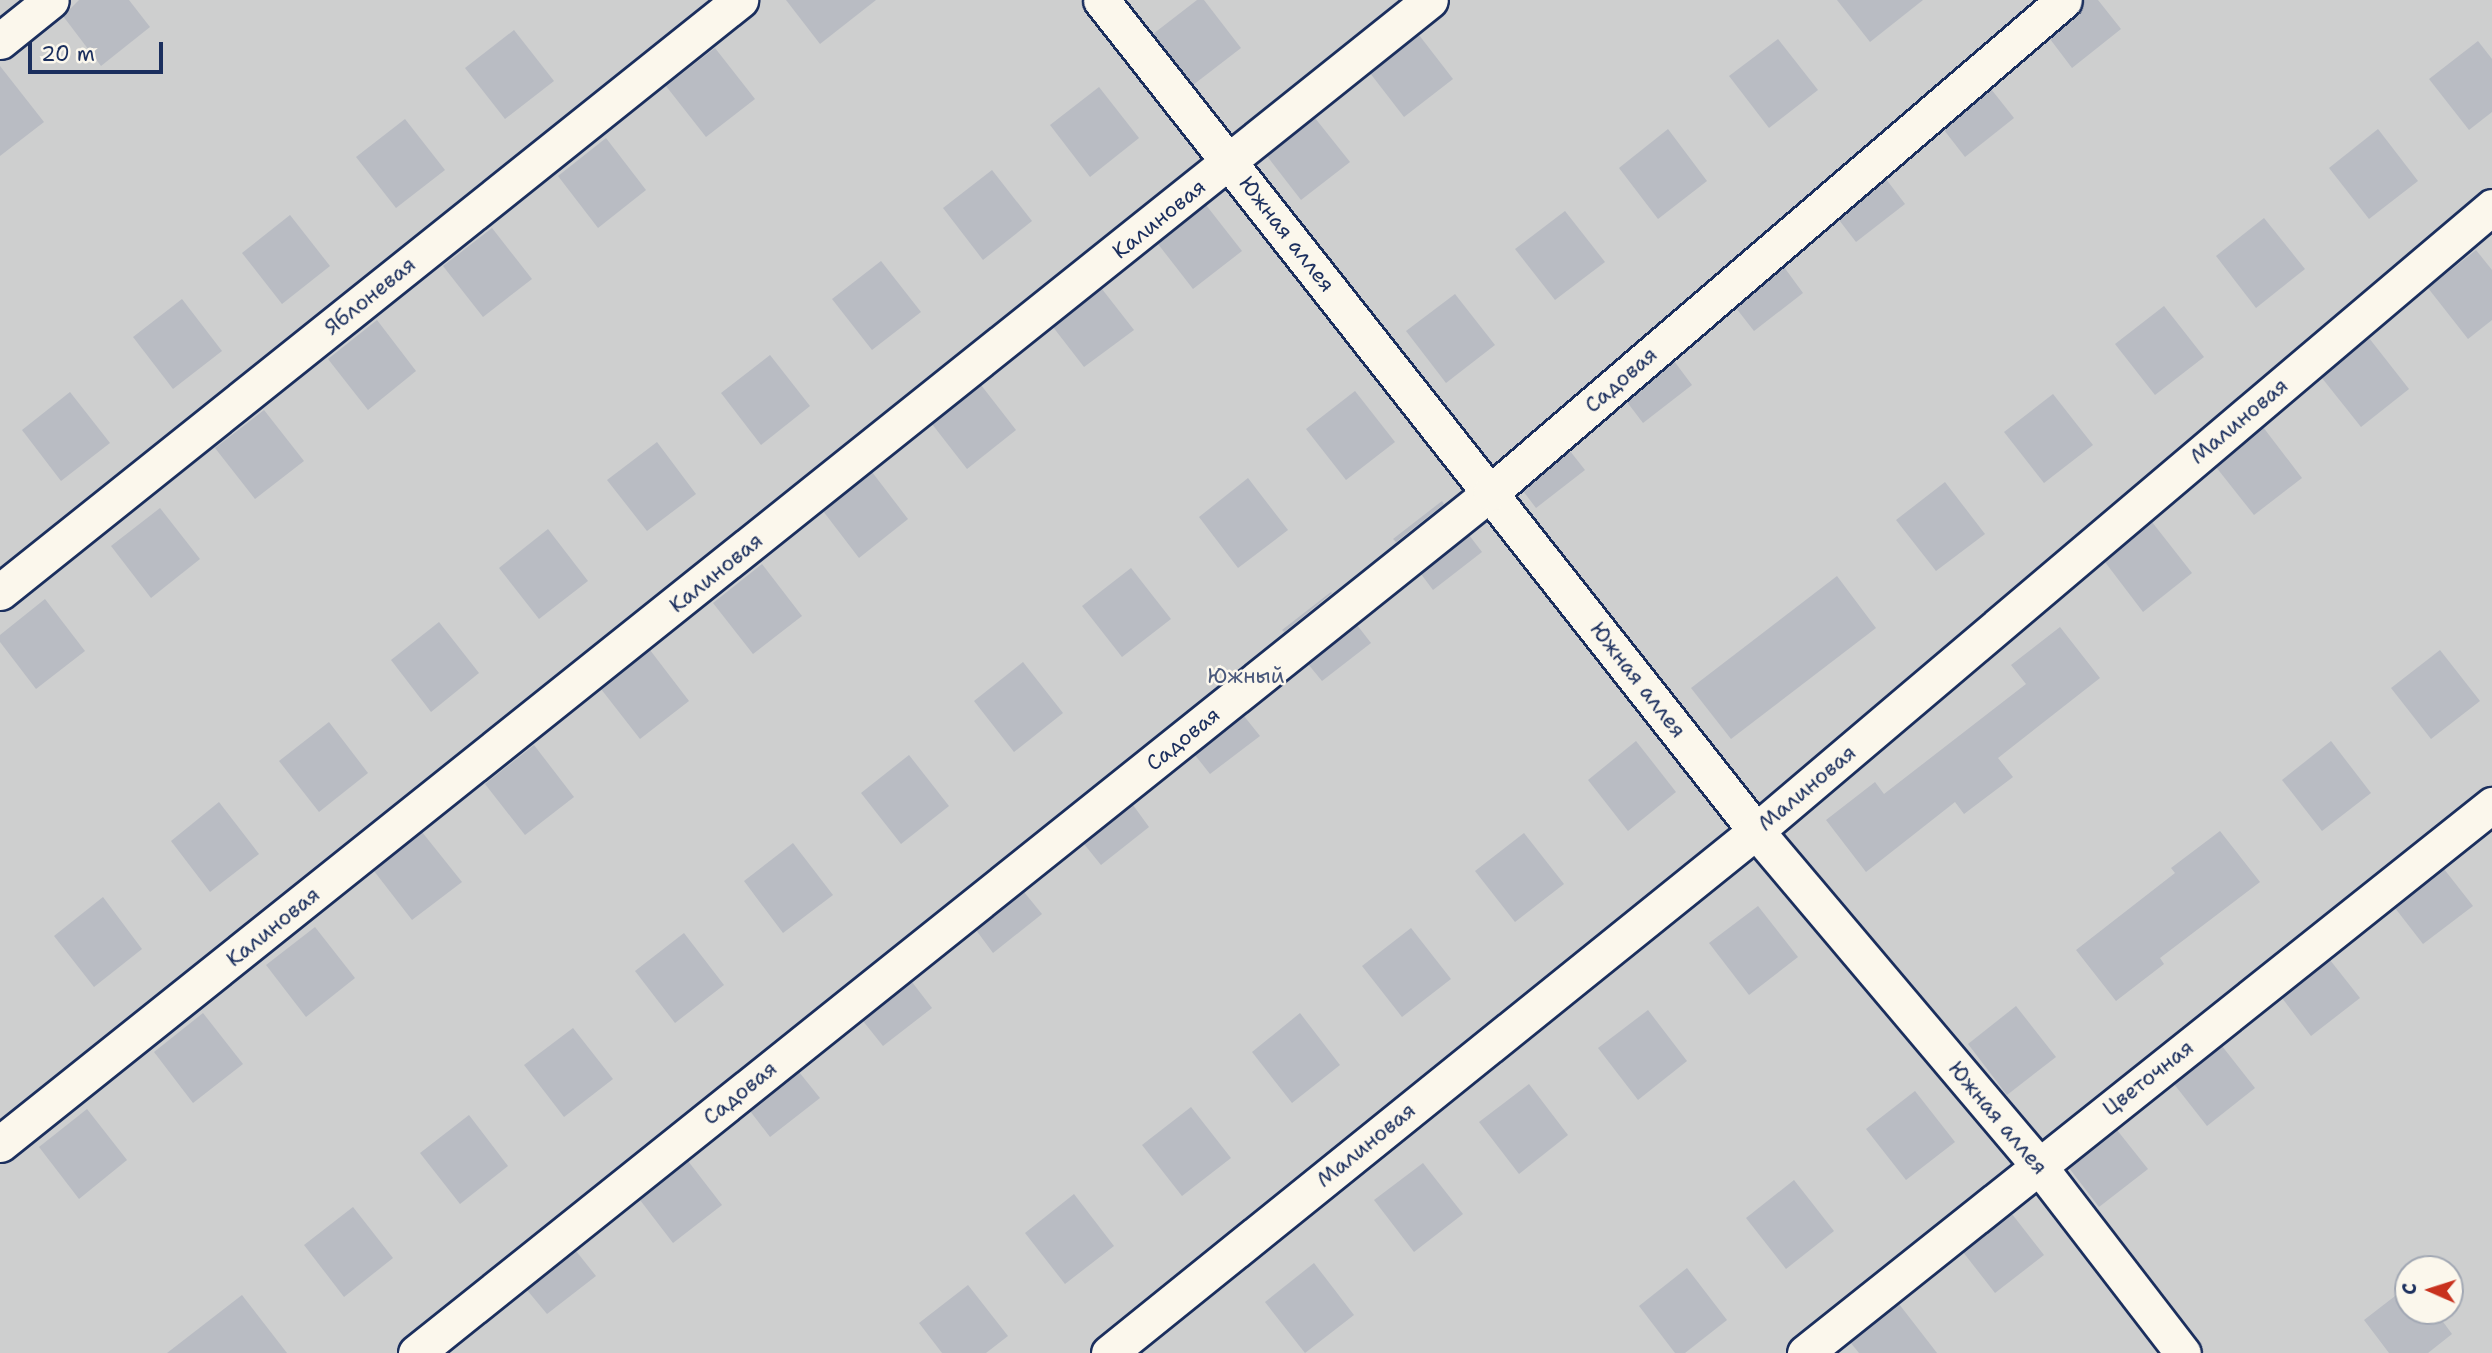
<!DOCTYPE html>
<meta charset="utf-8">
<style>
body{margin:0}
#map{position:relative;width:2492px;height:1353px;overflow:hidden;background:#eeebe4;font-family:"Shantell Sans",sans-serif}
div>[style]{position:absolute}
.green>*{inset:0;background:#cecfcf}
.building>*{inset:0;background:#b9bcc3}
.roads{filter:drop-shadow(2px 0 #1b2f5e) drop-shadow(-2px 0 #1b2f5e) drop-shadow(0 2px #1b2f5e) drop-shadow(0 -2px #1b2f5e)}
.street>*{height:35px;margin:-17.5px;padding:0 17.5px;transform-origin:17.5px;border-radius:17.5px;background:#fbf7ec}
span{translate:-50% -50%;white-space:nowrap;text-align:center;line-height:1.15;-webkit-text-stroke:5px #fbf7ec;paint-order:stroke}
.street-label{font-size:21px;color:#1b2f5e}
.park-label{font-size:21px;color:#48577a}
.north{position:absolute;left:2394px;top:1255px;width:70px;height:70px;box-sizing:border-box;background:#fbf7ec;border:2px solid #a1a7b3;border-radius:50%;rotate:273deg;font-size:19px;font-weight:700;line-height:28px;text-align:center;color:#1b2f5e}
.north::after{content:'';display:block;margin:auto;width:24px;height:32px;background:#c8321e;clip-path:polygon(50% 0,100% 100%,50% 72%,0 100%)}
.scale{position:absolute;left:28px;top:42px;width:135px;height:32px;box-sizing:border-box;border:4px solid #1b2f5e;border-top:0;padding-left:9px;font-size:21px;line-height:24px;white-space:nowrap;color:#1b2f5e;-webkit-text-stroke:5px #fbf7ec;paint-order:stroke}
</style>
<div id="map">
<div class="green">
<i style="clip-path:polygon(evenodd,0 0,2492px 0,2492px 1353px,0 1353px,0 0,2408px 1269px,2450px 1269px,2450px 1311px,2408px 1311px,2408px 1269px)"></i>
</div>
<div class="building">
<i style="clip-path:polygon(79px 0,129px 0,150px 27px,101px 66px,63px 16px)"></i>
<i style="clip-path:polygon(786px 0,876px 0,820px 44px)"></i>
<i style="clip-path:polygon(1197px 0,1204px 0,1241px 48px,1193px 85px,1153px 34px)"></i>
<i style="clip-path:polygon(1837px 0,1923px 0,1870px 42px)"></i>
<i style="clip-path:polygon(2084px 0,2098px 0,2121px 29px,2072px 68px,2050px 39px,2078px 15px)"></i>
<i style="clip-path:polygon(514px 30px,554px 81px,505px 119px,465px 68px)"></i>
<i style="clip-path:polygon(1419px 35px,1453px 79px,1404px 117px,1370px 73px)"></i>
<i style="clip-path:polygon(1778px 39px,1818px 90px,1769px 128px,1729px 76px)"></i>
<i style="clip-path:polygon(2478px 41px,2492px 59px,2492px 112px,2469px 130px,2429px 79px)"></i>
<i style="clip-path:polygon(715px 48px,755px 99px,706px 137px,666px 86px)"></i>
<i style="clip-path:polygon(0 66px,44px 122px,0 156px)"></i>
<i style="clip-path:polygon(1099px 87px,1139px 138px,1090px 177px,1050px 125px)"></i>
<i style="clip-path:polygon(1991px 89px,2014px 118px,1965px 157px,1944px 130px)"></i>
<i style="clip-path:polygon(1315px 118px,1350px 162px,1301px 200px,1267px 156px)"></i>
<i style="clip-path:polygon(405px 119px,445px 170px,396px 208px,356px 157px)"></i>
<i style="clip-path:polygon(1668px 129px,1707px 181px,1658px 219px,1619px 168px)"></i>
<i style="clip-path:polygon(2378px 129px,2418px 181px,2369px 219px,2329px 168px)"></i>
<i style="clip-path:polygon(606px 138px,646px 190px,598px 228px,558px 176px)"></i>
<i style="clip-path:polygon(992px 170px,1032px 221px,983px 260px,943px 208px)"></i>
<i style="clip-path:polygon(1886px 179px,1905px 204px,1856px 242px,1839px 220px)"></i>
<i style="clip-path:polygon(1206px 205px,1242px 251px,1193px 289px,1158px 244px)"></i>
<i style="clip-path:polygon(1565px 211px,1605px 262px,1555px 300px,1515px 249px)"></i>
<i style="clip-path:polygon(290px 215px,330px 266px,282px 304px,242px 253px)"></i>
<i style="clip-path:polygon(2264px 218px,2305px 269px,2256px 308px,2216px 256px)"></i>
<i style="clip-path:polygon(492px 228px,532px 279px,483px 317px,443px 266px)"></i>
<i style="clip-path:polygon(2476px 250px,2492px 270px,2492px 320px,2468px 339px,2428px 288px)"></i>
<i style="clip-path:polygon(881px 261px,921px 312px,872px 350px,832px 299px)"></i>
<i style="clip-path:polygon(1784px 267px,1803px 293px,1754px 331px,1736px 308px)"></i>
<i style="clip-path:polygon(1102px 289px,1134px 330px,1084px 367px,1053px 327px)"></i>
<i style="clip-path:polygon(1455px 294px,1495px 345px,1446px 383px,1406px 331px)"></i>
<i style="clip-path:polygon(182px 299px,222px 351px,173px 389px,133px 337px)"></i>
<i style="clip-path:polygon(2164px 306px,2204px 357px,2155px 395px,2115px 344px)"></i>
<i style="clip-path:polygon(377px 320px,416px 371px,368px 410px,328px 359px)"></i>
<i style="clip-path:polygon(2369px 338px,2409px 389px,2361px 427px,2322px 378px)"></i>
<i style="clip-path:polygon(770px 355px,810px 406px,761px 445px,721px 393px)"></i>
<i style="clip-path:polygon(1674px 361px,1692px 385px,1643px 423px,1627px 402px)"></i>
<i style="clip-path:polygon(981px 385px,1016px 430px,967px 469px,932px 424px)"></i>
<i style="clip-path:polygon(1355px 391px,1395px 442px,1346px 480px,1306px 429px)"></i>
<i style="clip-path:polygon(70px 392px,110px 443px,61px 481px,22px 430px)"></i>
<i style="clip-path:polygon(2053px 394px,2093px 445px,2044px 483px,2004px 432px)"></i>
<i style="clip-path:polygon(264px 410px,304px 461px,255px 499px,215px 448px)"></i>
<i style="clip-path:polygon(2263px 427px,2302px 478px,2254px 515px,2216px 467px)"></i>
<i style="clip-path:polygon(657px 442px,696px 494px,647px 531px,607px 480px)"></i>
<i style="clip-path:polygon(1570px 451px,1585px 470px,1536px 508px,1523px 491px)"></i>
<i style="clip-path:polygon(872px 472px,908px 519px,859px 558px,823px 511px)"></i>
<i style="clip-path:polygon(1248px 478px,1288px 530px,1238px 568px,1199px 517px)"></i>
<i style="clip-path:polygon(1945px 482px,1985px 534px,1936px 571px,1896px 520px)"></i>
<i style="clip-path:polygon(1442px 501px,1444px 504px,1396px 542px,1393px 539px)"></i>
<i style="clip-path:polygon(160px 508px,200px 559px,151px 598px,111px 546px)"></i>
<i style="clip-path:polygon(2152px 522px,2192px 573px,2143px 612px,2105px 562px)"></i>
<i style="clip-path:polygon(548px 529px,588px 581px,539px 619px,499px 568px)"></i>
<i style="clip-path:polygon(1469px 535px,1482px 552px,1433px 590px,1421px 574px)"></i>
<i style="clip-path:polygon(762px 564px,802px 616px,753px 654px,713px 603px)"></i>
<i style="clip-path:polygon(1131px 568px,1171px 619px,1122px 657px,1082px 606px)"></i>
<i style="clip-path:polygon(1837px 576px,1876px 628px,1731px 739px,1691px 688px)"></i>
<i style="clip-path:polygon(1331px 592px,1332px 593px,1284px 632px,1282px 630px)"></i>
<i style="clip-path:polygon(45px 599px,85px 651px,36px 689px,0 642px,0 635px)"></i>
<i style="clip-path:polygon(439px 622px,479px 673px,431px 712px,391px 660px)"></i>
<i style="clip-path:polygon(1357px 625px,1371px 643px,1322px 681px,1308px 664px)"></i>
<i style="clip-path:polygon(2060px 627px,2100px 678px,1998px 758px,2013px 777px,1964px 814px,1955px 802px,1866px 872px,1826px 820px,1875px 782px,1884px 794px,2026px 684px,2011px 665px)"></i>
<i style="clip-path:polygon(650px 650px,689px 701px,640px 739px,601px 689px)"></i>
<i style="clip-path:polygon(2440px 650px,2480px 701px,2431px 739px,2391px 688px)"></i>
<i style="clip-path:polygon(1023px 662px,1063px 713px,1014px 752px,974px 701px)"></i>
<i style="clip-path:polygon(1244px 716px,1260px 736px,1210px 774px,1195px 755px)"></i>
<i style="clip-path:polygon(329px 722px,368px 773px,319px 812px,279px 761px)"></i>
<i style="clip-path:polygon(1636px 741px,1676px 792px,1628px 831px,1588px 780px)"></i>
<i style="clip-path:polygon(2331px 741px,2371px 793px,2322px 831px,2282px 780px)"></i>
<i style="clip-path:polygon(534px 745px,574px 797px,525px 835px,485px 784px)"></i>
<i style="clip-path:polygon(909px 755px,949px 806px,901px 844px,861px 793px)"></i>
<i style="clip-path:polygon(219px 802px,259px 854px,210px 892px,171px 841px)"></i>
<i style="clip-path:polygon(1133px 805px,1149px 827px,1101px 865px,1084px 844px)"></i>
<i style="clip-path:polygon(2220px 831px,2260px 882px,2160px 958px,2164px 964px,2116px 1001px,2076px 950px,2175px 873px,2171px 868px)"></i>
<i style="clip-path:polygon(422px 832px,462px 882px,412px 920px,374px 871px)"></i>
<i style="clip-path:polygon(1524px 833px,1564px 884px,1515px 922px,1475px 871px)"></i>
<i style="clip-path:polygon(793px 843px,833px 895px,783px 933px,744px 881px)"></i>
<i style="clip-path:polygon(2444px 869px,2473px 906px,2423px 944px,2395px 908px)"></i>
<i style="clip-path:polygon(1024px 892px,1042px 914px,993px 953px,976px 930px)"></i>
<i style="clip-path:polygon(103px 897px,142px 949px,94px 987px,54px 936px)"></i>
<i style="clip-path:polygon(1758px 906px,1798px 957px,1749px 995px,1709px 943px)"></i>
<i style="clip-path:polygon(315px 927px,355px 978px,306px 1017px,266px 965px)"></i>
<i style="clip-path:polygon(1411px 928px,1451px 979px,1402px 1017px,1362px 966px)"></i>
<i style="clip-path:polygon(684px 933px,724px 985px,675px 1023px,635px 971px)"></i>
<i style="clip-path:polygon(2330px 960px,2360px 998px,2311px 1036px,2282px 998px)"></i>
<i style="clip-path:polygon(912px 982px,932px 1008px,883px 1046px,863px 1021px)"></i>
<i style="clip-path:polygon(2016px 1006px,2056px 1057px,2007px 1095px,1968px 1044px)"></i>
<i style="clip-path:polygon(1648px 1010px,1687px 1061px,1638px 1100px,1598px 1048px)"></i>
<i style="clip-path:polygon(203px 1013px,243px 1064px,193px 1103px,154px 1052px)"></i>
<i style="clip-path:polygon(1300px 1013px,1340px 1065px,1292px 1103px,1252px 1052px)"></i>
<i style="clip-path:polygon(573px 1028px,613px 1079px,564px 1117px,524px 1065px)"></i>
<i style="clip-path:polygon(2222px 1046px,2255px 1088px,2207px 1126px,2174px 1084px)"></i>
<i style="clip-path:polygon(799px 1072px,820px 1098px,770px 1137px,750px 1111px)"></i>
<i style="clip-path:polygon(1529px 1084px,1568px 1135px,1519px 1174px,1479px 1122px)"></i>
<i style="clip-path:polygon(1915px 1091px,1955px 1142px,1906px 1180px,1866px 1129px)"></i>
<i style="clip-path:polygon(1191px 1107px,1231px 1158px,1182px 1196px,1142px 1145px)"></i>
<i style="clip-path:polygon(87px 1109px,127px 1160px,79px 1199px,39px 1147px)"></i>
<i style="clip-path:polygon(469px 1115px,508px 1166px,460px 1204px,420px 1153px)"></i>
<i style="clip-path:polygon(2117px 1130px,2148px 1169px,2099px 1207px,2069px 1168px)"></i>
<i style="clip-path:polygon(688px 1161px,722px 1205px,673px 1243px,640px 1200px)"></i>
<i style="clip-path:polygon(1423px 1163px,1463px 1214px,1414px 1252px,1374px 1200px)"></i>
<i style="clip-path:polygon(1794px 1180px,1834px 1231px,1786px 1269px,1746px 1218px)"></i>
<i style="clip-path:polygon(1074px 1194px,1114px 1246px,1065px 1284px,1025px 1233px)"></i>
<i style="clip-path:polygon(353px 1207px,393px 1258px,344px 1297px,304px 1245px)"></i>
<i style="clip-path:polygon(2012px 1214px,2044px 1255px,1995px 1293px,1963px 1252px)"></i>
<i style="clip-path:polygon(576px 1251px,596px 1276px,547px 1314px,527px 1290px)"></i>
<i style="clip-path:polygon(1314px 1263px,1354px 1315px,1305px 1353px,1265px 1302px)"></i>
<i style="clip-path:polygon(1687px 1268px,1727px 1320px,1685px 1353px,1675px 1353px,1639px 1306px)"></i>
<i style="clip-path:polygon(968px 1285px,1008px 1336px,986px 1353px,942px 1353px,919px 1323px)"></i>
<i style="clip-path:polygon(2408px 1286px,2408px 1311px,2435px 1311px,2452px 1334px,2428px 1353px,2389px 1353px,2364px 1320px)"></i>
<i style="clip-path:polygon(242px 1295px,287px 1353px,167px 1353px)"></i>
<i style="clip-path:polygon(1899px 1304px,1937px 1353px,1859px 1353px,1850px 1342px)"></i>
</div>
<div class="roads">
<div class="street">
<i style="left:1101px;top:0;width:1058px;rotate:51.75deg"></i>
<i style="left:1756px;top:831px;width:437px;rotate:49.8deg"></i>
<i style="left:2038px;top:1165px;width:237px;rotate:52.4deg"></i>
<i style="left:0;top:41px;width:65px;rotate:-38.8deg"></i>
<i style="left:0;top:592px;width:948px;rotate:-38.66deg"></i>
<i style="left:0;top:1144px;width:1831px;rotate:-38.66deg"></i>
<i style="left:416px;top:1353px;width:1377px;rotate:-38.69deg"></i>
<i style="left:1491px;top:492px;width:755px;rotate:-40.65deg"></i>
<i style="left:1109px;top:1353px;width:831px;rotate:-38.9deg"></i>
<i style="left:1756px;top:831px;width:965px;rotate:-40.29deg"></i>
<i style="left:1805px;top:1353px;width:879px;rotate:-38.58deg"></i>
</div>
</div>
<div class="street-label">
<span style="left:1159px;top:219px;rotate:-39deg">Калиновая</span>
<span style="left:1287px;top:234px;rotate:52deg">Южная аллея</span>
<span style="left:370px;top:296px;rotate:-39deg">Яблоневая</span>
<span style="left:1621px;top:380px;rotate:-41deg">Садовая</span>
<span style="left:2239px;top:421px;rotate:-40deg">Малиновая</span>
<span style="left:716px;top:573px;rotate:-39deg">Калиновая</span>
<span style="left:1638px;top:680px;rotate:52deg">Южная аллея</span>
<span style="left:1183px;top:739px;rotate:-39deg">Садовая</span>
<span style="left:1807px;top:788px;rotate:-40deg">Малиновая</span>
<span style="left:273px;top:927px;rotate:-39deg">Калиновая</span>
<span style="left:2148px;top:1078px;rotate:-38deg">Цветочная</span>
<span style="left:740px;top:1093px;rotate:-39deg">Садовая</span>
<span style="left:1998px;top:1118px;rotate:50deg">Южная аллея</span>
<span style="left:1366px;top:1145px;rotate:-39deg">Малиновая</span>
</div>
<div class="park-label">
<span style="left:1246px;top:676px">Южный</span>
</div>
<div class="north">С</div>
<div class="scale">20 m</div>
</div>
